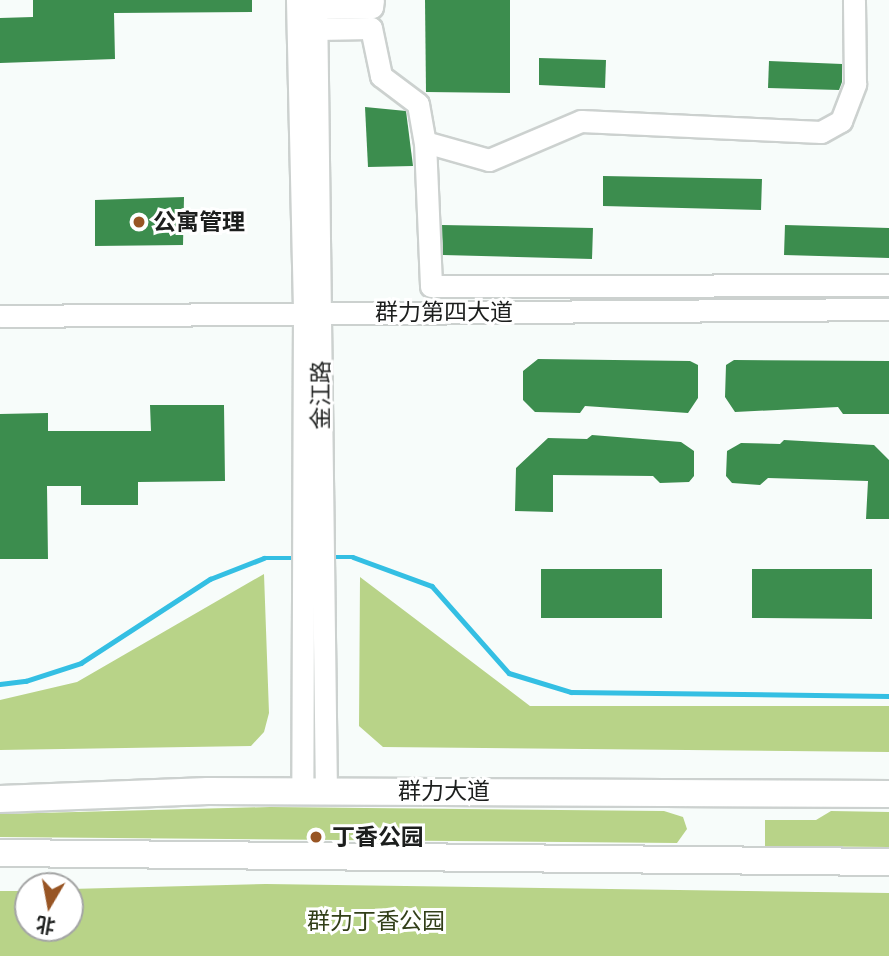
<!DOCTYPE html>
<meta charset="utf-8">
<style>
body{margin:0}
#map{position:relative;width:889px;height:956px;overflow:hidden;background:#f7fcfa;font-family:"Archivo Narrow","Noto Sans SC",sans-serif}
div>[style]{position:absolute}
.green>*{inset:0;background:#b8d388}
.stream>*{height:4.5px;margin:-2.25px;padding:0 2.25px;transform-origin:2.25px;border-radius:2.25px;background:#34bfe3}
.building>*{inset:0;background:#3c8d4e}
.roads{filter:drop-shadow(2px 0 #ccd1cf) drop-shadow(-2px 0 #ccd1cf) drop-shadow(0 2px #ccd1cf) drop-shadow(0 -2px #ccd1cf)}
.minor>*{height:21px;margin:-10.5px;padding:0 10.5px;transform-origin:10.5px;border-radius:10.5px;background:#fff}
.major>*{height:26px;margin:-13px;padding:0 13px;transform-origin:13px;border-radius:13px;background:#fff}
.dots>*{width:19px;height:19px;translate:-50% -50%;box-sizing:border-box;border:4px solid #fff;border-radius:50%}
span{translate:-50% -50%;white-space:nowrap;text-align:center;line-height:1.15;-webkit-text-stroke:6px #fff;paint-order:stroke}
.poi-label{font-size:23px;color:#1c1e1d;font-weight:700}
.left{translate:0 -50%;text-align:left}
.street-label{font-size:23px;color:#1c1e1d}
.park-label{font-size:23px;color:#323f19}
.north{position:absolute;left:14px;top:872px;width:70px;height:70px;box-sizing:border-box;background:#fff;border:2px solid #a4a5a5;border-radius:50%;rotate:190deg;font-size:19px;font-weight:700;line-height:28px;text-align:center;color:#1c1e1d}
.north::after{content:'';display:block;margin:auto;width:24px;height:32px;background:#985524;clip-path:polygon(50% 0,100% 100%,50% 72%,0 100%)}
</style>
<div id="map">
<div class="green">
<i style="clip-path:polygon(264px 574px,269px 713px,264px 732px,251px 746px,0 750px,0 700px,77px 682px)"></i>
<i style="clip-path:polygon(360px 577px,530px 706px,889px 706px,889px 752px,383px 747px,359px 726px)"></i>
<i style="clip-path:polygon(270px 807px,664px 811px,683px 817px,687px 829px,677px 843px,0 837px,0 814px)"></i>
<i style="clip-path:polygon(831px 811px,889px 812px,889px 847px,765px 846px,765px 820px,816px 820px)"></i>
<i style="clip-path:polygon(266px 884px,889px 893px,889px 956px,0 956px,0 891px,28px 891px,28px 928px,70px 928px,70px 889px)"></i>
</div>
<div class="stream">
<i style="left:328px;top:557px;width:25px"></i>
<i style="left:353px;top:557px;width:84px;rotate:20.2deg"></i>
<i style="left:432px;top:586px;width:116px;rotate:48.5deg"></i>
<i style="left:509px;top:673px;width:65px;rotate:17deg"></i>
<i style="left:571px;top:692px;width:318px;rotate:0.7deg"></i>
<i style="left:0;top:684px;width:26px;rotate:-7deg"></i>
<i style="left:26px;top:681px;width:58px;rotate:-18.1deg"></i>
<i style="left:81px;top:663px;width:154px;rotate:-33.1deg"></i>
<i style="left:210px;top:579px;width:58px;rotate:-21.3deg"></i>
<i style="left:264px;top:558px;width:31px"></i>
</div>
<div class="building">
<i style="clip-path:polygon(33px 0,252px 0,252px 12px,114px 13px,115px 59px,0 63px,0 18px,33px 17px)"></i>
<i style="clip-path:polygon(425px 0,510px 0,510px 93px,426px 92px)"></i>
<i style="clip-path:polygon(539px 58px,606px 60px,605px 88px,539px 85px)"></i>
<i style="clip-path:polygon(769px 61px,842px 64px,842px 82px,839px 90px,768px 88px)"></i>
<i style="clip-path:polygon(365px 107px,406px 111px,413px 166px,368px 167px)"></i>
<i style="clip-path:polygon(603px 176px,762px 179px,761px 210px,603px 206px)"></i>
<i style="clip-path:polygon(184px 197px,183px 245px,95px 246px,95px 200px)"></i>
<i style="clip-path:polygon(442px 225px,593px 228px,592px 259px,443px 255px)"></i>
<i style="clip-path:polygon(785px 225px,889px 228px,889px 258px,784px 255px)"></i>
<i style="clip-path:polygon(538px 359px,690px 361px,698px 365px,698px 398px,688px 413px,585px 406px,580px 413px,535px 412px,523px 400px,523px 371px)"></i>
<i style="clip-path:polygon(734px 360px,889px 361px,889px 414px,843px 414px,838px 407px,735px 412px,725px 397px,726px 365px)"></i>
<i style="clip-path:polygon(150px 405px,224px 405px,225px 481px,138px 482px,138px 505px,81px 505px,81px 486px,47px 486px,48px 559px,0 559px,0 414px,48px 413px,48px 431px,151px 431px)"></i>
<i style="clip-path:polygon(592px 435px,681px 442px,694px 451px,694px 476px,689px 482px,660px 483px,653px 476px,553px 475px,553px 512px,515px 511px,516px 468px,548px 438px,587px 439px)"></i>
<i style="clip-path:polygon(784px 440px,874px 445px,889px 460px,889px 519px,866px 519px,868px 481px,768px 478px,760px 485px,732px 483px,726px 476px,727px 451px,741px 443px,780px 444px)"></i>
<i style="clip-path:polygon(541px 569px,662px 569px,662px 618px,541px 618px)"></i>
<i style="clip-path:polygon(752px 569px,872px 569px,872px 619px,752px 618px)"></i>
</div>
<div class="roads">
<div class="minor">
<i style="left:297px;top:0;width:313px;rotate:88.7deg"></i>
<i style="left:304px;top:313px;width:478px;rotate:90.2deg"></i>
<i style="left:316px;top:0;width:791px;rotate:89.28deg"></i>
<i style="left:316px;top:8px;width:56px;rotate:-1deg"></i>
<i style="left:372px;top:7px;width:7px;rotate:-82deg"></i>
<i style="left:317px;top:29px;width:54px;rotate:-1.1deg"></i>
<i style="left:371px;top:28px;width:49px;rotate:78.2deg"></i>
<i style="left:381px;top:76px;width:46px;rotate:37.1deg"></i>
<i style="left:418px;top:104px;width:39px;rotate:80deg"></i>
<i style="left:425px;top:142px;width:144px;rotate:87.6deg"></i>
<i style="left:431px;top:286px;width:458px;rotate:-0.1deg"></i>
<i style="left:425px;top:142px;width:66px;rotate:15.7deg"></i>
<i style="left:489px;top:160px;width:100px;rotate:-23deg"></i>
<i style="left:581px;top:121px;width:240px;rotate:2.6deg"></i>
<i style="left:821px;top:132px;width:23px;rotate:-29deg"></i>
<i style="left:841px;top:121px;width:40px;rotate:-69deg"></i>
<i style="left:855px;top:84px;width:84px;rotate:-90.7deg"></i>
<i style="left:0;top:316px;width:889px;rotate:-0.45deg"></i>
</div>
<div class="major">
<i style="left:0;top:799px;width:208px;rotate:-2.2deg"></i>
<i style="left:208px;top:791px;width:681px;rotate:0.25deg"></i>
<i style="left:0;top:853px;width:889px;rotate:0.58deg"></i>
</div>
</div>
<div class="dots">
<i style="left:139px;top:222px;background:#985524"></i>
<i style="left:316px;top:837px;background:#985524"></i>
</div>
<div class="poi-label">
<span class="left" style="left:153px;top:222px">公寓管理</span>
<span class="left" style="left:332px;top:837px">丁香公园</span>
</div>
<div class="street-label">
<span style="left:444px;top:312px">群力第四大道</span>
<span style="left:321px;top:395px;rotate:-90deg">金江路</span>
<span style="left:444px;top:791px">群力大道</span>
</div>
<div class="park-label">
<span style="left:376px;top:921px">群力丁香公园</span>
</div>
<div class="north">北</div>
</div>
